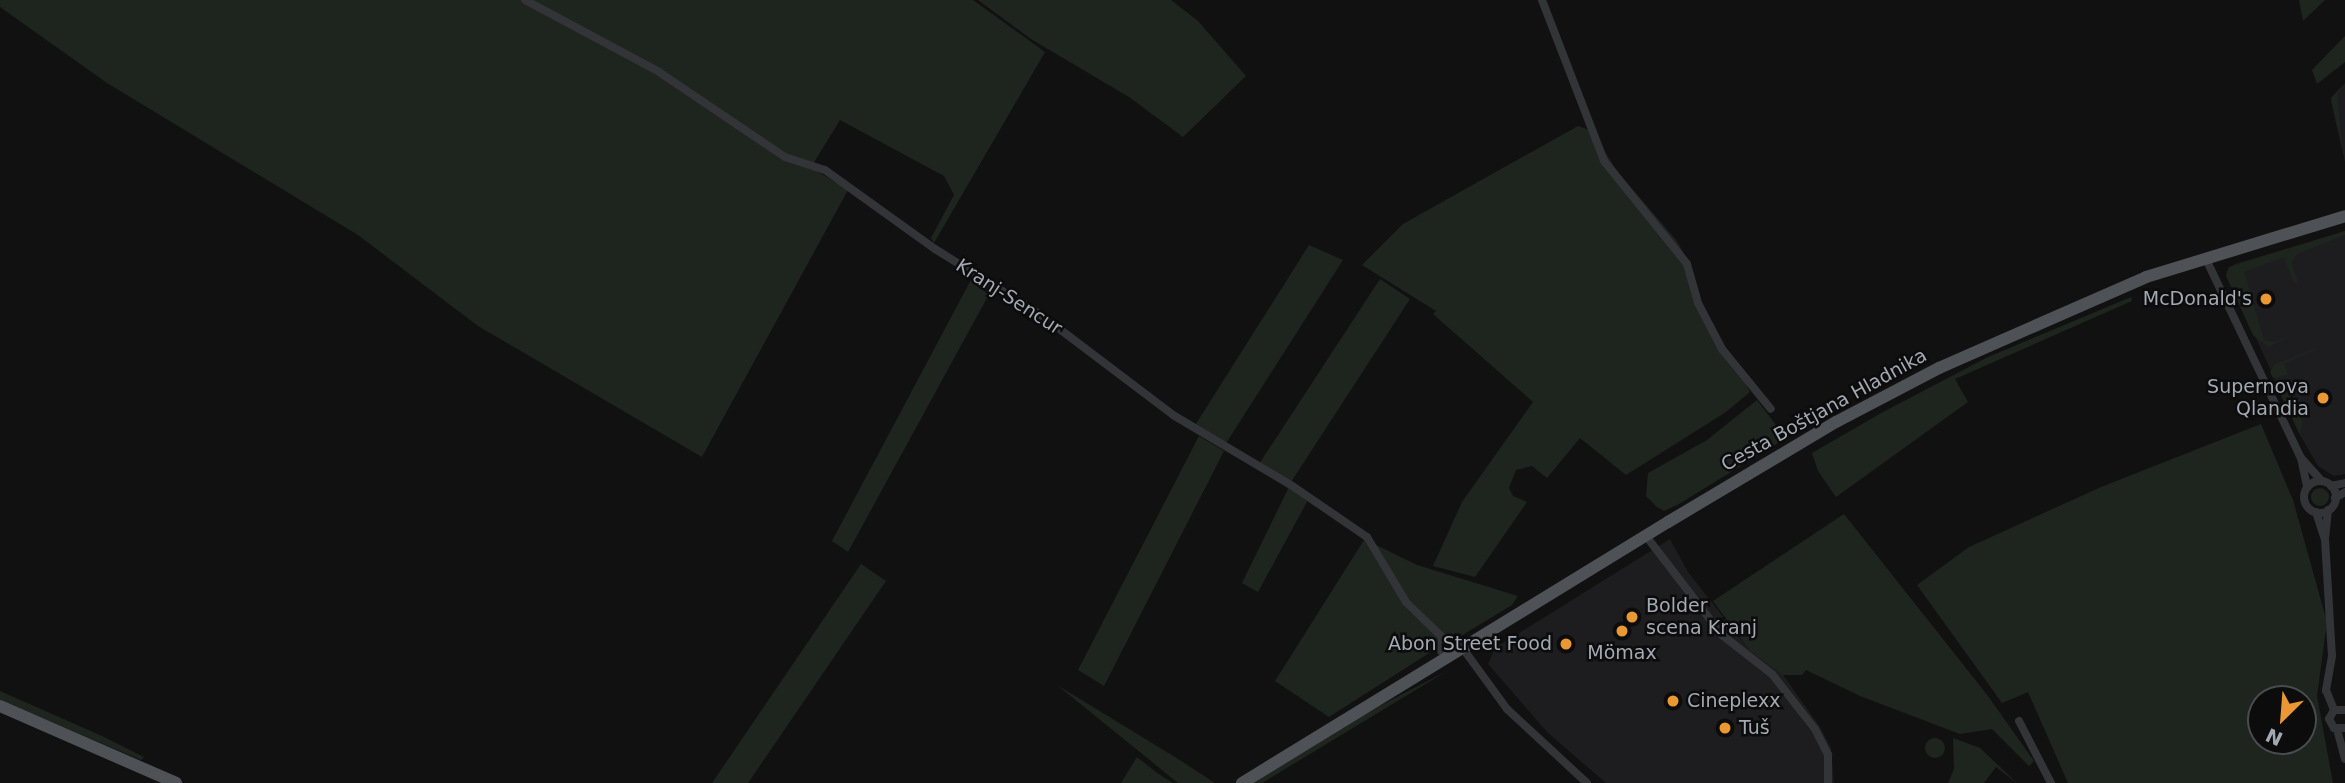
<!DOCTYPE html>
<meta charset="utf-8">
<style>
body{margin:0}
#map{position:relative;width:2345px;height:783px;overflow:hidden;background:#111112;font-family:"DejaVu Sans",sans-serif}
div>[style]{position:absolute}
.built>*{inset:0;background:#1d1d1f}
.green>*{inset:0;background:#1e251e}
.round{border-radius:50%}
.street>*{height:8px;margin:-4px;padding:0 4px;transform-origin:4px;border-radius:4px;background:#323437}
.street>.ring{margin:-4px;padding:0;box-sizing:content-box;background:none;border:8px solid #323437;border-radius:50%}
.primary>*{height:12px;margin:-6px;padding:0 6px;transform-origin:6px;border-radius:6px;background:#4e5156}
.dots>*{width:19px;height:19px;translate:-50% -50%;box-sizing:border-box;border:4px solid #0c0c0d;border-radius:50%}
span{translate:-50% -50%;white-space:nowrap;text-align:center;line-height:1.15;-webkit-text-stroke:5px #0c0c0d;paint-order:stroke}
.street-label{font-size:19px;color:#a3a9b2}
.poi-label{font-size:19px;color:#a3a9b2}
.right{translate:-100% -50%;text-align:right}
.left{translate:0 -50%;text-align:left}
.north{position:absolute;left:2247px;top:685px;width:70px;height:70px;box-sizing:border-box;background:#0c0c0d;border:2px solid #484b4f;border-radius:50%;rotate:205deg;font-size:19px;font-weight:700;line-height:28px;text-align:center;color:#a3a9b2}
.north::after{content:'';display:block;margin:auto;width:24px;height:32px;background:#e99833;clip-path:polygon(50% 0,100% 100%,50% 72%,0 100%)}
</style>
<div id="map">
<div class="built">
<i style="clip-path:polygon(2345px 83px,2345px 162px,2331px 102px)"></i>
<i style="clip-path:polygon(2345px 231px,2345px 474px,2334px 476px,2318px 466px,2300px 435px,2226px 272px,2235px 264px)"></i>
<i style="clip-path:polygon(1670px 539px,1688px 572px,1750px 651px,1777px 666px,1820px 727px,1831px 748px,1834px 783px,1606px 783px,1547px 732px,1488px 664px,1495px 648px)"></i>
</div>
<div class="green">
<i style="clip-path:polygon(0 0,973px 0,1045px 52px,934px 243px,931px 238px,954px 195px,944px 176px,840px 120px,813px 164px,815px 170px,848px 190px,702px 457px,478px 326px,358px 235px,107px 83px,0 7px)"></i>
<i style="clip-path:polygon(978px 0,1171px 0,1198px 21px,1246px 76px,1183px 137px,1129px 97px,1031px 39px)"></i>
<i style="clip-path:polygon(2299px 0,2325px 0,2303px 21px)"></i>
<i style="clip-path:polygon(2345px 36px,2345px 62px,2317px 84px,2312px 70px)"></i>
<i style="clip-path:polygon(2345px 83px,2337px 95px,2342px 147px,2331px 98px)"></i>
<i style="clip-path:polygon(1578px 126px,1592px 131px,1617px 171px,1676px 240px,1689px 262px,1700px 302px,1750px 392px,1726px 412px,1626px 475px,1580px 438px,1547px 478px,1532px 466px,1516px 470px,1509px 488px,1513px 496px,1527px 502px,1475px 577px,1433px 566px,1462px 502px,1533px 402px,1433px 314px,1436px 311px,1362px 265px,1403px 224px)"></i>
<i style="clip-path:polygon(2345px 231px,2345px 235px,2297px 254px,2291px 263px,2298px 282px,2294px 283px,2284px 257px,2244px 272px,2264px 340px,2275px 342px,2296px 334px,2268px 347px,2253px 335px,2226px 276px,2229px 267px)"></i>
<i style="clip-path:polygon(1309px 245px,1343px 260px,1225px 445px,1194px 427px)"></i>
<i style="clip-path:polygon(973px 276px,993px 287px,848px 552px,832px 541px)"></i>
<i style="clip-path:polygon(1380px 279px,1410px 299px,1291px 482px,1259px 464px)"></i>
<i style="clip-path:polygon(2131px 297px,2132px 301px,1955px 379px,1968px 402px,1836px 497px,1818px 471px,1812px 453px,1883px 412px,1988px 357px)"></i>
<i style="clip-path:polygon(2326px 344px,2284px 364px,2288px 375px,2273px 378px,2270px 372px,2274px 365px)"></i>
<i style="clip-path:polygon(2279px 391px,2291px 395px,2302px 422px,2300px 435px)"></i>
<i style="clip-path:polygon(1757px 400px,1786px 438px,1679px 504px,1664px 511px,1657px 507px,1646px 496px,1648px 473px,1707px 440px)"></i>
<i style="clip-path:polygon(evenodd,2261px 424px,2293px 500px,2327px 622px,2317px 696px,2333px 783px,2068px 783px,2028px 692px,2002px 703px,1917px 585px,1969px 547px,2101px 487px,2261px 424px,2261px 699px,2303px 699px,2303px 741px,2261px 741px,2261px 699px)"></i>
<i style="clip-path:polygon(1199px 436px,1224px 451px,1104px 686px,1078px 670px)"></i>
<i style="clip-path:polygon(1289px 487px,1308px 500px,1258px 592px,1242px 583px)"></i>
<i class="round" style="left:2311px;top:488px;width:18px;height:18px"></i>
<i style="clip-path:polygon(1844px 514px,1988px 696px,2034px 761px,2029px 766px,1992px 729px,1960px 734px,1860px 696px,1806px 670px,1802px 675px,1783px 675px,1750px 651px,1713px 601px)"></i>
<i style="clip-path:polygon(1364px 540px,1391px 584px,1439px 637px,1437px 648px,1329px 717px,1275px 681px)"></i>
<i style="clip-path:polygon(1374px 544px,1417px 565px,1518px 596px,1512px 605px,1451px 642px,1401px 591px)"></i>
<i style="clip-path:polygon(861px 564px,886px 581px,748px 783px,712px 783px)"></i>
<i style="clip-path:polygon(1447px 671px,1262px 783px,1252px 783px,1366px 713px)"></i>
<i style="clip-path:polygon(1057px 685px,1175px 757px,1215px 783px,1178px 783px)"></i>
<i style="clip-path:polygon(0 691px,102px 736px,144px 757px,141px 760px,0 700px)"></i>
<i class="round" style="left:1925px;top:738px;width:20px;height:20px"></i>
<i style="clip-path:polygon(1953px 738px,1980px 748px,2017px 783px,1996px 767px,1984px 783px,1948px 783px,1954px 769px)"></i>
<i style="clip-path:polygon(1137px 757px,1157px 773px,1173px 783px,1121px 783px)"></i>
</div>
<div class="street">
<i style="left:525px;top:0;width:152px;rotate:28.2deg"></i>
<i style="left:659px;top:72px;width:152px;rotate:34deg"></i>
<i style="left:785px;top:157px;width:42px;rotate:18deg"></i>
<i style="left:825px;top:170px;width:135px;rotate:35.7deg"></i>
<i style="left:935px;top:249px;width:125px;rotate:31.9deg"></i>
<i style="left:1041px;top:315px;width:166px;rotate:37.1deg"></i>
<i style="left:1173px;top:415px;width:137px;rotate:30.7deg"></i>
<i style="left:1291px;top:485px;width:92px;rotate:34.4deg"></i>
<i style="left:1367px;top:537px;width:76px;rotate:59deg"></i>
<i style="left:1406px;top:602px;width:50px;rotate:44.2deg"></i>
<i style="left:1442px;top:637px;width:14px;rotate:94deg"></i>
<i style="left:1542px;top:0;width:173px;rotate:68.9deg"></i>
<i style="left:1604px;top:161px;width:132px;rotate:51.1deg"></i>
<i style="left:1687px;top:264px;width:41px;rotate:74.2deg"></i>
<i style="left:1698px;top:303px;width:52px;rotate:62.4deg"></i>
<i style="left:1722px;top:349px;width:77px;rotate:50.8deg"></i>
<i style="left:2205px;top:257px;width:223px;rotate:64.5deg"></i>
<i style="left:2301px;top:458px;width:30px;rotate:78deg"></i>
<i style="left:2301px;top:458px;width:31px;rotate:48deg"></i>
<i class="ring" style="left:2304px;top:481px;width:24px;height:24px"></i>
<i style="left:2331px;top:486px;width:14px;rotate:-12deg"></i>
<i style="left:2335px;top:498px;width:12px;rotate:-31deg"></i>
<i style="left:2328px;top:510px;width:29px;rotate:96deg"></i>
<i style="left:2325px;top:539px;width:117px;rotate:86.6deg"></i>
<i style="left:2332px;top:656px;width:35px;rotate:100deg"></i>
<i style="left:2326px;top:690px;width:22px;rotate:68deg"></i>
<i style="left:2316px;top:512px;width:28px;rotate:72deg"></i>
<i style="left:1646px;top:536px;width:125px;rotate:52.5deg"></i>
<i style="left:1722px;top:635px;width:63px;rotate:38deg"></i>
<i style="left:1772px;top:674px;width:70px;rotate:52deg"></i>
<i style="left:1815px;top:729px;width:29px;rotate:63deg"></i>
<i style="left:1828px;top:755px;width:28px;rotate:90deg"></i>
<i style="left:1464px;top:650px;width:73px;rotate:53.9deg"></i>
<i style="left:1507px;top:709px;width:109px;rotate:42.8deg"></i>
<i style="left:2345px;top:710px;width:11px;rotate:180deg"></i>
<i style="left:2334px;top:710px;width:10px;rotate:119deg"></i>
<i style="left:2329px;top:719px;width:10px;rotate:61deg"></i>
<i style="left:2334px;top:728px;width:11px"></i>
<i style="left:2019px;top:721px;width:70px;rotate:62.7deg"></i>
<i style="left:2337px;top:729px;width:31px;rotate:75deg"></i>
</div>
<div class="primary">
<i style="left:0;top:706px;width:192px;rotate:23.6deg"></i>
<i style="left:1242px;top:783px;width:500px;rotate:-31.5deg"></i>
<i style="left:1668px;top:522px;width:196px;rotate:-30.8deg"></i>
<i style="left:1836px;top:422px;width:116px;rotate:-27.7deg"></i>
<i style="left:1939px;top:368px;width:226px;rotate:-23.7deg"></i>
<i style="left:2146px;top:277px;width:208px;rotate:-17deg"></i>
</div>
<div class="dots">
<i style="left:2266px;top:299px;background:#e99833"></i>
<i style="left:2323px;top:398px;background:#e99833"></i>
<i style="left:1632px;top:617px;background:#e99833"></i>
<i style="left:1622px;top:631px;background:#e99833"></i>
<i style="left:1566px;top:644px;background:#e99833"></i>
<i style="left:1673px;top:701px;background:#e99833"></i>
<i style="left:1725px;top:728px;background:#e99833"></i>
</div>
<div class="street-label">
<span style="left:1009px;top:297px;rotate:33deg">Kranj-Sencur</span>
<span style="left:1824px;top:410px;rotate:-29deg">Cesta Boštjana Hladnika</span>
</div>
<div class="poi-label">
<span class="right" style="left:2252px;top:299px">McDonald's</span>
<span class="right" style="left:2309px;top:398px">Supernova<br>Qlandia</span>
<span class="left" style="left:1646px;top:617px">Bolder<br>scena Kranj</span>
<span class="right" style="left:1552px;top:644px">Abon Street Food</span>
<span style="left:1622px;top:653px">Mömax</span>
<span class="left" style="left:1687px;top:701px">Cineplexx</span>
<span class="left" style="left:1739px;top:728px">Tuš</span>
</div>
<div class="north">N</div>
</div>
